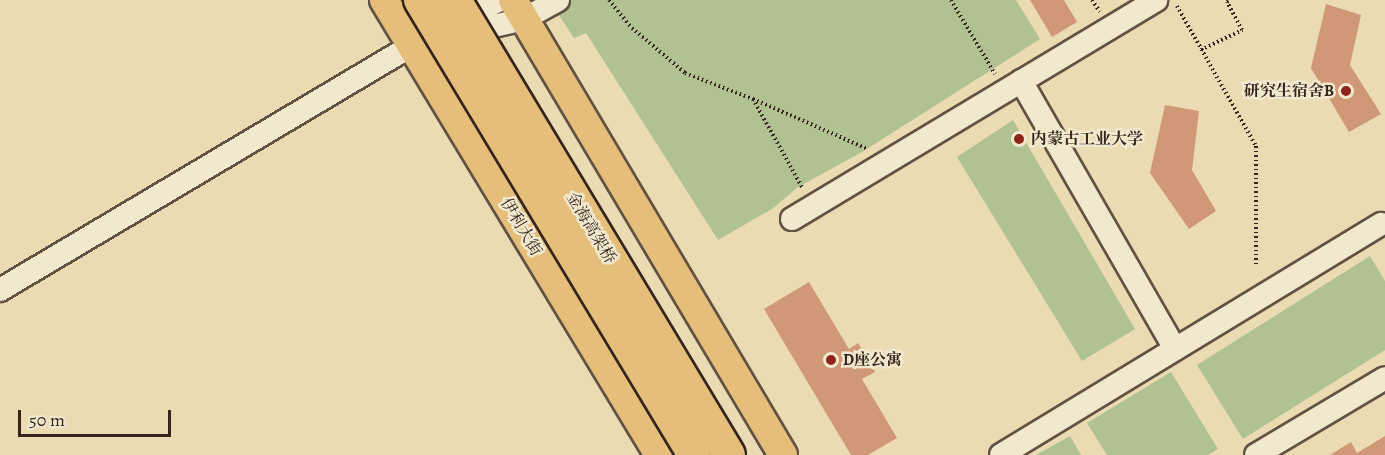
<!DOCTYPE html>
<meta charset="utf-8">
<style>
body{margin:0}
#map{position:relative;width:1385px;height:455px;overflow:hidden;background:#eadbb3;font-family:Alegreya,"Noto Serif SC",serif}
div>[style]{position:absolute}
.green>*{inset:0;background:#b0c192}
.building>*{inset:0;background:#d09876}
.path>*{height:4px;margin-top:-2px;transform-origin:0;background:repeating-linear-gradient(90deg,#35251e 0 1.5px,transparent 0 4.5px)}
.roads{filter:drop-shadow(2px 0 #625243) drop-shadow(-2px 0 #625243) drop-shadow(0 2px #625243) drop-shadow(0 -2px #625243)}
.minor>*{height:22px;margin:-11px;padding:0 11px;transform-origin:11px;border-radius:11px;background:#f1e8ce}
.major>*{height:28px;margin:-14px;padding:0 14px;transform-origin:14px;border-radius:14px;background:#e5be7a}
.bridges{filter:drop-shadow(2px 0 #35251e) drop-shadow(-2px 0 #35251e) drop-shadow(0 2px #35251e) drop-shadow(0 -2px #35251e)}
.highway-bridge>*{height:32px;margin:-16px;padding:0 16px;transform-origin:16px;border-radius:16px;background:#e5be7a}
.dots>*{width:16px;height:16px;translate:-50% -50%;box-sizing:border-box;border:3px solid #f1e8ce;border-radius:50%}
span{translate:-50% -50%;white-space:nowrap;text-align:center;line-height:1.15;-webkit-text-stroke:5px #f1e8ce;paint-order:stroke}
.poi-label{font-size:16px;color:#35251e;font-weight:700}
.right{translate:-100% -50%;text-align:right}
.left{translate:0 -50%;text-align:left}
.street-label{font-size:16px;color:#35251e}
.scale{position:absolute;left:18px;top:410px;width:153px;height:27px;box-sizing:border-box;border:3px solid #35251e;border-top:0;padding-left:8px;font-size:18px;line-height:21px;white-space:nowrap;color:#35251e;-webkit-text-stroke:4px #f1e8ce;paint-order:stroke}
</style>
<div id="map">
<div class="green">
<i style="clip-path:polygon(557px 0,1016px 0,1040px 39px,862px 152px,798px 187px,772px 209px,718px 240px,586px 33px,574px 38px,551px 3px)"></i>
<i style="clip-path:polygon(1013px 120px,1135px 329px,1082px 361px,957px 157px)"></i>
<i style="clip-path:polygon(1370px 256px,1385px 281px,1385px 350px,1243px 439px,1197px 365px)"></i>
<i style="clip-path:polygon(1171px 372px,1218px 449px,1208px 455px,1107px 455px,1087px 423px)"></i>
<i style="clip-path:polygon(1070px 436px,1081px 455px,1036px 455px)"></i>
</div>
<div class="building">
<i style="clip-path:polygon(1030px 0,1064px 0,1077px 22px,1052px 37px)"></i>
<i style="clip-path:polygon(1326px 4px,1361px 15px,1350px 65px,1381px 114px,1349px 132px,1311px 68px)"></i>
<i style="clip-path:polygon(1165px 105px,1199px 111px,1192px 170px,1216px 211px,1189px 229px,1150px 173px)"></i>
<i style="clip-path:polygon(809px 282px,849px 349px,858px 343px,875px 372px,862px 379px,897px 438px,868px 455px,851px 455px,764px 309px)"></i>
<i style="clip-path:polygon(1385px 436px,1385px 455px,1330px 455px,1351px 442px,1357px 453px)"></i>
</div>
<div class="path">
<i style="left:609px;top:0;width:36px;rotate:51deg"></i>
<i style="left:632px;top:28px;width:70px;rotate:40.3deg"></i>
<i style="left:685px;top:73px;width:73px;rotate:20.9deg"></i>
<i style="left:753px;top:99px;width:103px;rotate:60.9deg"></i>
<i style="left:951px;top:0;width:86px;rotate:59.3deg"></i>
<i style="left:1092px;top:0;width:14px;rotate:56deg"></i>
<i style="left:1177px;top:6px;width:161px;rotate:60.6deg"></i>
<i style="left:1256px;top:146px;width:120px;rotate:90deg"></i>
<i style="left:1201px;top:50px;width:46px;rotate:-26deg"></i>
<i style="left:1242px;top:30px;width:32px;rotate:-118deg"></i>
<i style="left:1227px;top:2px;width:4px;rotate:-34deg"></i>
<i style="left:753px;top:99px;width:125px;rotate:23.5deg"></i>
</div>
<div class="roads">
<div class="minor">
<i style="left:454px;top:23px;width:51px;rotate:-26.6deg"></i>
<i style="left:459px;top:34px;width:67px;rotate:-13deg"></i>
<i style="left:524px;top:19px;width:39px;rotate:-29deg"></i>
<i style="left:1021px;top:81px;width:309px;rotate:60.1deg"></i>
<i style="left:792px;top:219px;width:425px;rotate:-31deg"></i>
<i style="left:0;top:290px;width:493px;rotate:-30.7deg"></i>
<i style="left:1001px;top:455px;width:445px;rotate:-31.3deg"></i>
<i style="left:1256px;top:455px;width:150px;rotate:-30.8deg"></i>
</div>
<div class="major">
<i style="left:384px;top:0;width:532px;rotate:58.85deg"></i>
<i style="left:513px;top:0;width:529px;rotate:59.31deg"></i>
</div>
</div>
<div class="bridges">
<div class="highway-bridge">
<i style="left:420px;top:0;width:531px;rotate:58.94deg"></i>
<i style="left:455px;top:0;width:531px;rotate:58.94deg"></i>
</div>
</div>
<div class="dots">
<i style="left:1346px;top:91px;background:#8f2418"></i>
<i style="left:1019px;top:139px;background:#8f2418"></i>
<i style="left:831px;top:360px;background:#8f2418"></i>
</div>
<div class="poi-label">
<span class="right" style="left:1334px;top:91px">研究生宿舍B</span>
<span class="left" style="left:1031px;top:139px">内蒙古工业大学</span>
<span class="left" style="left:843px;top:360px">D座公寓</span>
</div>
<div class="street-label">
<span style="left:521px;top:227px;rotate:59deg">伊利大街</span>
<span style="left:591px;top:228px;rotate:59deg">金海高架桥</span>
</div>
<div class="scale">50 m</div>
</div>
